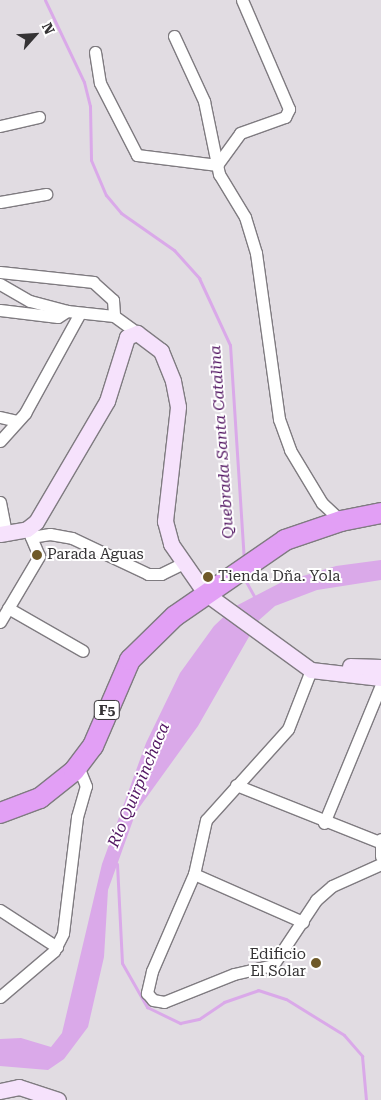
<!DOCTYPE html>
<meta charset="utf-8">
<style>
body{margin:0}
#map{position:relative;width:381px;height:1100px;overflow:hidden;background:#e1dce2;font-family:"Roboto Serif",serif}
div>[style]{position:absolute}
.water>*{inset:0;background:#daa9e9}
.stream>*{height:3px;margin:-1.5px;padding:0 1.5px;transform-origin:1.5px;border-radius:1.5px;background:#daa9e9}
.roads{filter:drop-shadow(1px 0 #7f7b80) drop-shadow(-1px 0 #7f7b80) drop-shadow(0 1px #7f7b80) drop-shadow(0 -1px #7f7b80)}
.street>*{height:11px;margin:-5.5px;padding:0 5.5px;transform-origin:5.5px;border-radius:5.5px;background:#fff}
.secondary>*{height:15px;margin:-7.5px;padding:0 7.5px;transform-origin:7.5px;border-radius:7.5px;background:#f6e2fc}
.highway>*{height:20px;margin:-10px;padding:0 10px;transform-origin:10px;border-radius:10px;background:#e29ff5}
.dots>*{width:14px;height:14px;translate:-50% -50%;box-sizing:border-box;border:2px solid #fff;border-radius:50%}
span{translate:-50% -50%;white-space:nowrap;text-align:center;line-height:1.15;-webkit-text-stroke:4px #fff;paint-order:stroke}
.shield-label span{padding:1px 4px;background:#fff;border:1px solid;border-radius:4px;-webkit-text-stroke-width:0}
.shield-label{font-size:14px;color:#353335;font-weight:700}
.poi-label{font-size:15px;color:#353335}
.left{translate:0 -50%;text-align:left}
.right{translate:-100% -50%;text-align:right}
.water-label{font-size:16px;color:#531763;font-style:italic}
.north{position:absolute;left:10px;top:10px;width:50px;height:50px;-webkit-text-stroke:4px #fff;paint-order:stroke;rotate:64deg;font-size:14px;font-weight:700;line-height:20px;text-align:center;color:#353335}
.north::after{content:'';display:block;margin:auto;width:18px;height:22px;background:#353335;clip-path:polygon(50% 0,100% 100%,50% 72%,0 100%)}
</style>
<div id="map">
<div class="water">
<i style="clip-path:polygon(381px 560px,381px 580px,317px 590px,275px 606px,258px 621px,198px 726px,136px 812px,108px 890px,104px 957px,88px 1027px,64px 1059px,48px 1070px,0 1066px,0 1039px,21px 1038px,51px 1047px,62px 1033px,102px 864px,146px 743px,180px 673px,214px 626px,234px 607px,280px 583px,336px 566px)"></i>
</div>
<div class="stream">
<i style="left:45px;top:0;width:91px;rotate:64.6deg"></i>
<i style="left:84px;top:82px;width:25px;rotate:76deg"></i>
<i style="left:90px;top:106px;width:54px;rotate:88.9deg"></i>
<i style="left:91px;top:160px;width:38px;rotate:67deg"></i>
<i style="left:106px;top:195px;width:23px;rotate:50deg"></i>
<i style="left:121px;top:213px;width:65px;rotate:34.9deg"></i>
<i style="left:174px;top:250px;width:38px;rotate:48deg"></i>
<i style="left:199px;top:278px;width:74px;rotate:65.2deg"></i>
<i style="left:230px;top:345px;width:214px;rotate:86.3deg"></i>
<i style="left:244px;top:578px;width:23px;rotate:61deg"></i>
<i style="left:117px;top:864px;width:99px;rotate:87.1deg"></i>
<i style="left:122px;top:963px;width:51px;rotate:60.4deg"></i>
<i style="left:147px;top:1007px;width:37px;rotate:26deg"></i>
<i style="left:180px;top:1023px;width:19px;rotate:-12deg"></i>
<i style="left:199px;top:1019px;width:30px;rotate:-34deg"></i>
<i style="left:224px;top:1002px;width:36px;rotate:-19deg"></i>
<i style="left:258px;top:990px;width:29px;rotate:18deg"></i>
<i style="left:286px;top:999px;width:68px;rotate:31.8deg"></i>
<i style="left:344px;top:1035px;width:28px;rotate:49deg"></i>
<i style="left:362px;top:1056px;width:44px;rotate:84.8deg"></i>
</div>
<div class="roads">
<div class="street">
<i style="left:174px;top:36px;width:72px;rotate:65.2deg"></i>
<i style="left:204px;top:101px;width:75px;rotate:78.4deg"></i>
<i style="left:219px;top:174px;width:50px;rotate:58.8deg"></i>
<i style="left:245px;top:217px;width:38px;rotate:73deg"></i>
<i style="left:256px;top:253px;width:168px;rotate:82.1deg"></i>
<i style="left:279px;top:419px;width:33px;rotate:70deg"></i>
<i style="left:290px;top:450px;width:62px;rotate:58.9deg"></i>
<i style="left:322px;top:503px;width:26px;rotate:43deg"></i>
<i style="left:95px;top:52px;width:31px;rotate:81deg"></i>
<i style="left:100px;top:83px;width:81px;rotate:62.8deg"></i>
<i style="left:137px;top:155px;width:81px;rotate:7.1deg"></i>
<i style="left:217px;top:165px;width:39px;rotate:-54deg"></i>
<i style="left:240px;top:133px;width:48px;rotate:-19.6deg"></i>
<i style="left:285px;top:117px;width:9px;rotate:-63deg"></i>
<i style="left:289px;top:109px;width:119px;rotate:-113.3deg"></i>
<i style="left:0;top:126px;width:40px;rotate:-13deg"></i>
<i style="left:0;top:202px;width:47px;rotate:-9.9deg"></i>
<i style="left:0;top:272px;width:94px;rotate:6.1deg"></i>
<i style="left:93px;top:282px;width:27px;rotate:42deg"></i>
<i style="left:113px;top:300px;width:16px;rotate:86deg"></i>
<i style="left:0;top:284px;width:34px;rotate:30deg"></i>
<i style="left:30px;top:301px;width:38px;rotate:15deg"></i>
<i style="left:67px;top:311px;width:47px;rotate:6.1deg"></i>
<i style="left:114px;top:316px;width:29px;rotate:36deg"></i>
<i style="left:0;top:310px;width:58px;rotate:6.9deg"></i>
<i style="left:58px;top:317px;width:11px;rotate:-34deg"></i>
<i style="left:0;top:417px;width:18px;rotate:13deg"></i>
<i style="left:0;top:441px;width:38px;rotate:-48deg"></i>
<i style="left:25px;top:413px;width:114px;rotate:-61.2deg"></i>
<i style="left:0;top:502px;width:32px;rotate:79deg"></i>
<i style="left:31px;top:537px;width:19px;rotate:-9deg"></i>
<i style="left:50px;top:534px;width:22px;rotate:10deg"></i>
<i style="left:72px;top:538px;width:84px;rotate:25.3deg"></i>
<i style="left:148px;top:574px;width:13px"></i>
<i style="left:161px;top:574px;width:25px;rotate:-26deg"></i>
<i style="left:8px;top:608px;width:86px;rotate:29.8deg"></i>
<i style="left:0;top:622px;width:77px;rotate:-59.4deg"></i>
<i style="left:39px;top:556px;width:26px;rotate:-113deg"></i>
<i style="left:311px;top:670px;width:63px;rotate:111.3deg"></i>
<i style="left:288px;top:729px;width:122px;rotate:132deg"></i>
<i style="left:206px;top:820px;width:55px;rotate:102.5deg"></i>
<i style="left:194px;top:874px;width:106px;rotate:113.4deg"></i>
<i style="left:152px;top:971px;width:23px;rotate:103deg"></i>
<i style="left:147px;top:993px;width:9px;rotate:49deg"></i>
<i style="left:153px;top:1000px;width:11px;rotate:10deg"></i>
<i style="left:164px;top:1002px;width:75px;rotate:-21.8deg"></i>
<i style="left:234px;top:974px;width:40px;rotate:-13deg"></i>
<i style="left:273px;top:965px;width:78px;rotate:-56.5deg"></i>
<i style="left:316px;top:900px;width:21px;rotate:-41deg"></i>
<i style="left:332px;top:886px;width:54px;rotate:-24.2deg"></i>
<i style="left:236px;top:785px;width:154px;rotate:21.7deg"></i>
<i style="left:324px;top:823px;width:149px;rotate:-67.6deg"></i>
<i style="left:381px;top:839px;width:17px;rotate:90deg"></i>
<i style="left:194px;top:874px;width:119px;rotate:23.8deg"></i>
<i style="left:0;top:910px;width:68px;rotate:33deg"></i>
<i style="left:0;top:997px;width:71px;rotate:-40.4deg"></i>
<i style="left:54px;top:951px;width:20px;rotate:-63deg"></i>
<i style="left:63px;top:933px;width:117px;rotate:-83.1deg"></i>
<i style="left:77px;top:817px;width:32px;rotate:-74deg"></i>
<i style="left:86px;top:786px;width:22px;rotate:-112deg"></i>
</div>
<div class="secondary">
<i style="left:0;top:534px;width:27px;rotate:-10deg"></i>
<i style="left:27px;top:529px;width:11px;rotate:-38deg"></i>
<i style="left:36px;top:522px;width:140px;rotate:-59.6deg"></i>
<i style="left:107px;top:401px;width:67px;rotate:-72.6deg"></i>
<i style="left:127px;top:337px;width:11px;rotate:-22deg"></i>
<i style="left:137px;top:333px;width:30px;rotate:37deg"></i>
<i style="left:161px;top:351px;width:32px;rotate:68deg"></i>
<i style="left:173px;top:381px;width:26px;rotate:79deg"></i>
<i style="left:178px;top:407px;width:115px;rotate:96.5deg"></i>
<i style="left:165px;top:521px;width:24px;rotate:75deg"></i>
<i style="left:171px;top:544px;width:60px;rotate:55.2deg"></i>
<i style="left:205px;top:593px;width:131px;rotate:36deg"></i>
<i style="left:311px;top:670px;width:70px;rotate:6.5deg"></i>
<i style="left:350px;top:666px;width:31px;rotate:2deg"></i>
<i style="left:0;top:1091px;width:19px;rotate:-12deg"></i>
<i style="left:19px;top:1087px;width:41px;rotate:18.4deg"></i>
</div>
<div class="highway">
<i style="left:0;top:813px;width:43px;rotate:-20.6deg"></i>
<i style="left:40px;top:798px;width:43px;rotate:-38.5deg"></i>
<i style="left:74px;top:771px;width:31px;rotate:-53deg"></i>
<i style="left:93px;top:746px;width:94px;rotate:-66.7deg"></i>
<i style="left:130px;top:660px;width:63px;rotate:-44.4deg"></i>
<i style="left:175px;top:616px;width:134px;rotate:-34.6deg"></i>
<i style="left:285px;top:540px;width:59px;rotate:-18.7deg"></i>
<i style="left:341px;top:521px;width:41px;rotate:-11.3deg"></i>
</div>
</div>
<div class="dots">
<i style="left:37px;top:555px;background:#6f5a29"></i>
<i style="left:208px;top:577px;background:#6f5a29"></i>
<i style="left:316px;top:963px;background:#6f5a29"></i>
</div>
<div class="shield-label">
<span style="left:107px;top:710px">F5</span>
</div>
<div class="poi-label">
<span class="left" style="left:47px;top:555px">Parada Aguas</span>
<span class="left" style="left:218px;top:577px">Tienda Dña. Yola</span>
<span class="right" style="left:306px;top:963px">Edificio<br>El Solar</span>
</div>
<div class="water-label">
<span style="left:222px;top:442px;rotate:-94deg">Quebrada Santa Catalina</span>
<span style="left:139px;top:785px;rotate:-67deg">Río Quirpinchaca</span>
</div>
<div class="north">N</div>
</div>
